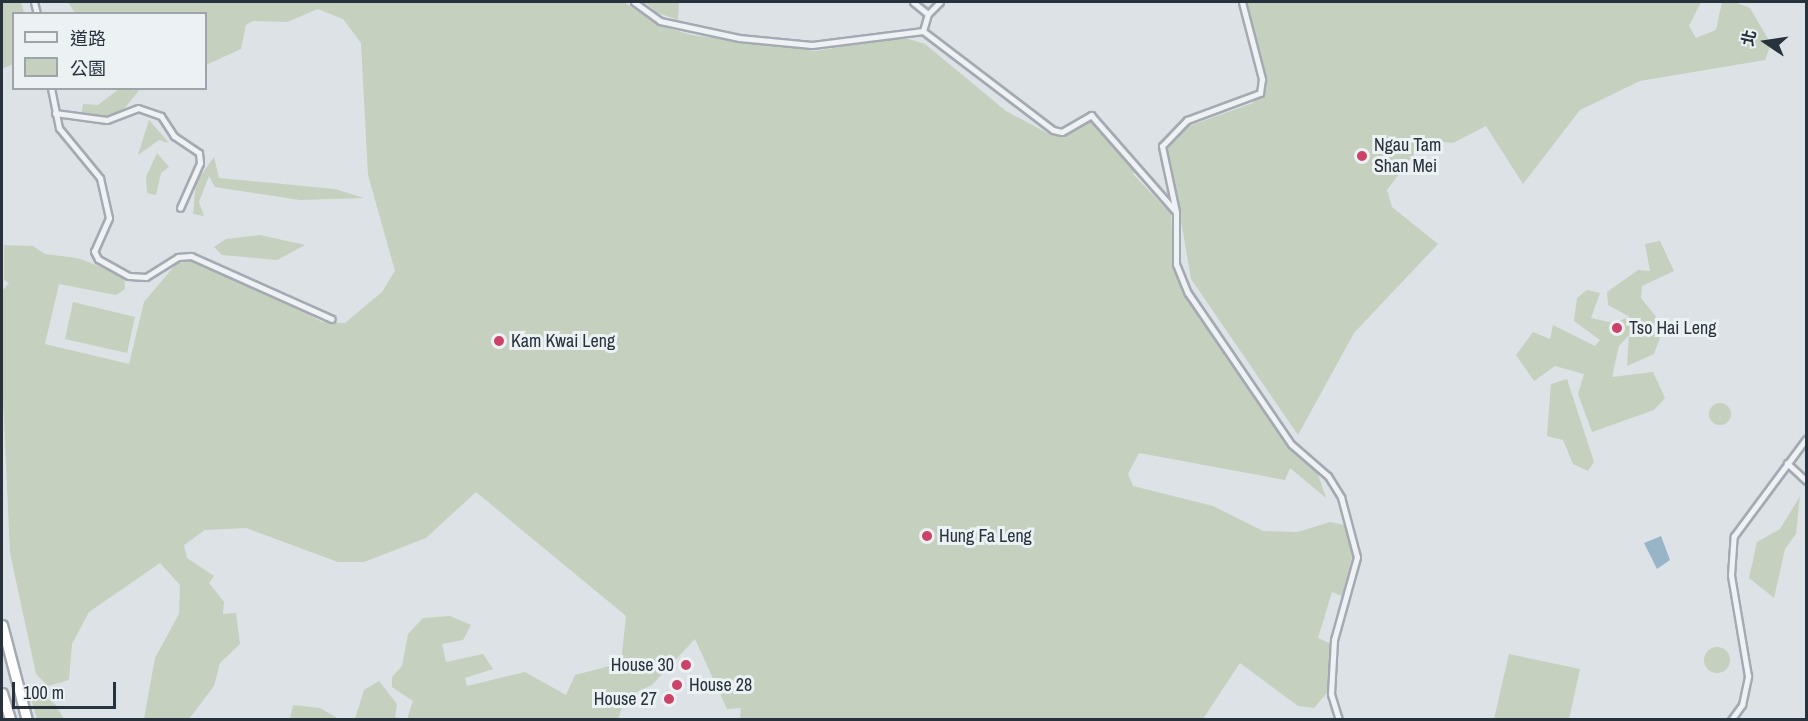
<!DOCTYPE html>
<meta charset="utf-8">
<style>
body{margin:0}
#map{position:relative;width:1808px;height:721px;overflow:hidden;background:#dde2e7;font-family:"Archivo Narrow","Noto Sans TC",sans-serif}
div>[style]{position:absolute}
.green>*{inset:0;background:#c5d0be}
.round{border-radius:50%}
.water>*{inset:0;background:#98b5c7}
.roads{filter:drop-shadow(2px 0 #a3aab1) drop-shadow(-2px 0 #a3aab1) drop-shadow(0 2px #a3aab1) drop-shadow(0 -2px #a3aab1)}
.minor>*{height:5px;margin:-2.5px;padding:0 2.5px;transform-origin:2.5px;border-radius:2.5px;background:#eff2f5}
.motorway>*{height:9px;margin:-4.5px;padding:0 4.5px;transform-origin:4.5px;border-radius:4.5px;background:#fff}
.dots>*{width:16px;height:16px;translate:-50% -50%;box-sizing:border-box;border:3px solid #ecf1f4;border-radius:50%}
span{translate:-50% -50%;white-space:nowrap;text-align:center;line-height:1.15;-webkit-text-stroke:6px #ecf1f4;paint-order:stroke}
.poi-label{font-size:18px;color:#27323d}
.left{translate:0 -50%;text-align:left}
.right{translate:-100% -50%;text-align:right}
.frame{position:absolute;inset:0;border:3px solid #27323d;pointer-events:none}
.legend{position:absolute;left:12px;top:12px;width:195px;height:78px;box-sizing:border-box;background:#ecf1f4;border:2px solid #9da5ab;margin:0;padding:8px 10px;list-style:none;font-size:18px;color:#27323d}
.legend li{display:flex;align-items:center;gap:12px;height:30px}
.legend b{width:30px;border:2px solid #9da5ab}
.north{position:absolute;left:1736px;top:12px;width:60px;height:60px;-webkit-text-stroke:4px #ecf1f4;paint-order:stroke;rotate:283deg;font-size:16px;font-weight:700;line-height:24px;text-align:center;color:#27323d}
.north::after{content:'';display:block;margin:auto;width:21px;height:27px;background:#27323d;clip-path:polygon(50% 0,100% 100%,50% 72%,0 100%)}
.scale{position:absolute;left:12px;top:682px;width:104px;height:27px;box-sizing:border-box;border:3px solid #27323d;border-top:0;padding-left:8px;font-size:18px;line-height:21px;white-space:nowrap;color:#27323d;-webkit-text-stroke:4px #ecf1f4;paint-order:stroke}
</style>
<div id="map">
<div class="green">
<i style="clip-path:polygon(2px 2px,21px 2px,24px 13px,14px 14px,13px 64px,2px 69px)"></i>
<i style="clip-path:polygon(68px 2px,624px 2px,657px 25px,692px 35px,817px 51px,894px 37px,909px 39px,925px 44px,1006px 111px,1051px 135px,1064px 135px,1084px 120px,1096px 123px,1139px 166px,1133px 174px,1171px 214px,1174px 270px,1185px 294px,1287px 445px,1318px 474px,1326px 498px,1290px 468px,1285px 480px,1139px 453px,1128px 474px,1133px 486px,1213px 506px,1263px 531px,1298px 532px,1330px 522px,1348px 526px,1353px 553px,1342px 596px,1332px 592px,1318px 638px,1331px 644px,1327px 693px,1314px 708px,1298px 706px,1240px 663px,1203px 719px,740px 719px,741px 708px,727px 709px,695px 639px,652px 685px,626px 697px,618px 719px,407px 719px,413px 701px,392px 687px,392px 677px,402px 666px,408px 634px,423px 618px,450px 616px,471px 625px,463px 640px,442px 644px,446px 662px,483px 654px,493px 669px,465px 678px,467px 686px,525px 672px,566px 695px,575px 675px,621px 663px,626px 616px,476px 492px,426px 538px,364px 562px,338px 562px,246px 528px,205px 530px,184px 545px,187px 558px,214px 576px,209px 583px,224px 602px,223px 614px,236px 613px,240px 644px,220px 663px,214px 686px,189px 719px,144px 719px,155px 658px,179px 614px,180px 585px,160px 563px,89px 612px,72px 644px,69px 680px,48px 686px,36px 674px,10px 553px,2px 375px,2px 291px,9px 283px,4px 280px,4px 245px,33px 246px,45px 254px,77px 258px,124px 275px,125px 289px,116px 295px,59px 284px,45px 344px,129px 364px,144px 302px,176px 264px,194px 260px,231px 270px,322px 322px,345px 323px,382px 292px,395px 271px,368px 175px,361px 43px,343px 19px,318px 9px,287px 22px,253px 21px,246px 25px,241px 49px,206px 65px,206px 14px,75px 13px)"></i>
<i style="clip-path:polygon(645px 2px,679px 2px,678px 20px,658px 13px)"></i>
<i style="clip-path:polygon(1245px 2px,1701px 2px,1689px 26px,1696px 38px,1716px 30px,1722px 2px,1735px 2px,1750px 8px,1771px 44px,1765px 60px,1640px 81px,1580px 110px,1523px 184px,1486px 126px,1453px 143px,1425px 140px,1387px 190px,1392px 207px,1438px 244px,1354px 333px,1298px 435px,1191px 279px,1175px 186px,1162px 169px,1158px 149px,1167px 146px,1175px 131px,1253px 103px,1264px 80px)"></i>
<i style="clip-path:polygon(119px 89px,140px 89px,121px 113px,110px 119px,81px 117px,83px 104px,98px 105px)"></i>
<i style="clip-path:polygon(149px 120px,169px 143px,159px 140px,138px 155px)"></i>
<i style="clip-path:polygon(157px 153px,169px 167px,161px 173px,156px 195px,147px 193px,146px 177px)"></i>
<i style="clip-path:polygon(214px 157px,219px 178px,335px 189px,364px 198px,300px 200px,215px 187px,209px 176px,199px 202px,204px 216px,193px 214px,196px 182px)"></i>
<i style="clip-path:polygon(260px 235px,305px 245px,277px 260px,222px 255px,214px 247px,226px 239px)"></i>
<i style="clip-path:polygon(1660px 241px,1674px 271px,1642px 286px,1641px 298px,1664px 327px,1654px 354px,1627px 366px,1629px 335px,1619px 346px,1612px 377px,1653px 372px,1665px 398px,1654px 410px,1592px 432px,1578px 394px,1584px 374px,1555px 366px,1534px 381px,1516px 355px,1533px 332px,1550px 339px,1553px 325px,1595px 346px,1600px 340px,1574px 321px,1577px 298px,1587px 290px,1600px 293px,1591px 318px,1613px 323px,1630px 317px,1608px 305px,1607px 292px,1638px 270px,1650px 271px,1645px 244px)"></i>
<i style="clip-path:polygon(73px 302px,135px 317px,127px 353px,65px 339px)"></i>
<i style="clip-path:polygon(1567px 379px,1594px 462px,1588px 471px,1573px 464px,1563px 440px,1547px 436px,1551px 384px)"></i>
<i class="round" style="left:1709px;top:403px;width:22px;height:22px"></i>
<i style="clip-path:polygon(1800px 496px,1796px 534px,1785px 549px,1774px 598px,1749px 578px,1757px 542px,1780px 529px)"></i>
<i class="round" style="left:1704px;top:647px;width:26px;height:26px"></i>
<i style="clip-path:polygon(1509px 654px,1580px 669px,1569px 719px,1494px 719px)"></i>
<i style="clip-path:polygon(379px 681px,397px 704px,395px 717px,403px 719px,355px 719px,364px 690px)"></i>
<i style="clip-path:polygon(26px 683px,55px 704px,64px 719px,37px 719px)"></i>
<i style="clip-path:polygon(293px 705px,320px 708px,339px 719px,290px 719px)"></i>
</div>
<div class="water">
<i style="clip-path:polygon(1661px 536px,1670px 560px,1657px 569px,1644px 543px)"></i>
</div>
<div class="roads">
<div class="minor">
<i style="left:34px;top:2px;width:12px;rotate:76deg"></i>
<i style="left:634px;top:2px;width:32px;rotate:36deg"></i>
<i style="left:660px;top:21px;width:81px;rotate:12.1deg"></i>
<i style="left:739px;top:38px;width:73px;rotate:5.5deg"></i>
<i style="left:812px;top:45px;width:112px;rotate:-7.2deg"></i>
<i style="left:923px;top:31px;width:163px;rotate:37.3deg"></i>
<i style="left:1053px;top:130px;width:9px;rotate:13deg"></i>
<i style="left:1062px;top:132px;width:34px;rotate:-30deg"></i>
<i style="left:1091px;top:115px;width:128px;rotate:48.8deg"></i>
<i style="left:913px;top:2px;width:19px;rotate:39deg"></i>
<i style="left:1242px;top:2px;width:80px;rotate:75.4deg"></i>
<i style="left:1262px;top:79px;width:14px;rotate:98deg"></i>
<i style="left:1260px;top:93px;width:78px;rotate:159.7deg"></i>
<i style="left:1187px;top:120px;width:36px;rotate:134deg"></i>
<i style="left:1162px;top:146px;width:67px;rotate:78deg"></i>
<i style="left:1176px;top:212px;width:52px;rotate:90deg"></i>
<i style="left:1176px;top:264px;width:31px;rotate:68deg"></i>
<i style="left:1188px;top:293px;width:183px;rotate:55.7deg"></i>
<i style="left:1291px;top:444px;width:49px;rotate:40.9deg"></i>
<i style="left:1328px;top:476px;width:25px;rotate:58deg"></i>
<i style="left:1341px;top:497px;width:62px;rotate:75.1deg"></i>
<i style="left:1357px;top:557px;width:86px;rotate:105.5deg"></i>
<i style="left:1334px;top:640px;width:54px;rotate:93.2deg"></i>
<i style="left:1331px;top:694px;width:27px;rotate:73deg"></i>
<i style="left:923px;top:31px;width:18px;rotate:-74deg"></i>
<i style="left:928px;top:14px;width:17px;rotate:-45deg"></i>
<i style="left:51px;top:88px;width:41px;rotate:78.7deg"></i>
<i style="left:59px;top:128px;width:65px;rotate:50.6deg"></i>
<i style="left:100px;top:178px;width:41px;rotate:77.3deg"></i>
<i style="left:109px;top:218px;width:36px;rotate:114deg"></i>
<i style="left:94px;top:251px;width:9px;rotate:63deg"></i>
<i style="left:98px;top:259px;width:35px;rotate:29deg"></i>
<i style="left:129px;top:276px;width:17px;rotate:3deg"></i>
<i style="left:146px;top:277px;width:38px;rotate:-32deg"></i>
<i style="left:178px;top:257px;width:13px;rotate:-4deg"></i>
<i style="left:191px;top:256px;width:154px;rotate:24.1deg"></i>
<i style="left:55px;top:113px;width:52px;rotate:7.7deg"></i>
<i style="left:107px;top:120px;width:33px;rotate:-21deg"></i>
<i style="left:138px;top:108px;width:24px;rotate:19deg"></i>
<i style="left:161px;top:116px;width:24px;rotate:57deg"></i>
<i style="left:174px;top:136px;width:30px;rotate:34deg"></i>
<i style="left:199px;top:153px;width:10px;rotate:84deg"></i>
<i style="left:200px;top:163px;width:49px;rotate:114deg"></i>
<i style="left:1787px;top:463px;width:26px;rotate:43deg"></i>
<i style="left:1731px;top:720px;width:19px;rotate:-54deg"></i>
<i style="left:1742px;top:705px;width:30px;rotate:-78deg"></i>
<i style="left:1748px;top:676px;width:102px;rotate:-99.6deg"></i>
<i style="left:1731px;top:575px;width:39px;rotate:-86deg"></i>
<i style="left:1734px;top:536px;width:121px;rotate:-53.4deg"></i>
</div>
<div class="motorway">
<i style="left:2px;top:625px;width:98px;rotate:75.3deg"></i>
<i style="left:2px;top:693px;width:28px;rotate:73deg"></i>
</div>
</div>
<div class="dots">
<i style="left:1362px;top:156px;background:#cc4269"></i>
<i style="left:1617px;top:328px;background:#cc4269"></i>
<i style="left:499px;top:341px;background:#cc4269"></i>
<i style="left:927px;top:536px;background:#cc4269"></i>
<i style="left:686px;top:665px;background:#cc4269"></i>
<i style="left:677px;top:685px;background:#cc4269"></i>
<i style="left:669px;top:699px;background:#cc4269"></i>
</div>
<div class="poi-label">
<span class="left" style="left:1374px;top:156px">Ngau Tam<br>Shan Mei</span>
<span class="left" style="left:1629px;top:328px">Tso Hai Leng</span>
<span class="left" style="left:511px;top:341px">Kam Kwai Leng</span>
<span class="left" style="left:939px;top:536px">Hung Fa Leng</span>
<span class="right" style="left:674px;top:665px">House 30</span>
<span class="left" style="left:689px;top:685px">House 28</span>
<span class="right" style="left:657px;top:699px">House 27</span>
</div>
<div class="frame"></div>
<ul class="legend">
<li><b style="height:8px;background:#eff2f5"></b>道路</li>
<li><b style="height:16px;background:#c5d0be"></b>公園</li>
</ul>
<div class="north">北</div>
<div class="scale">100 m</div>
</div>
